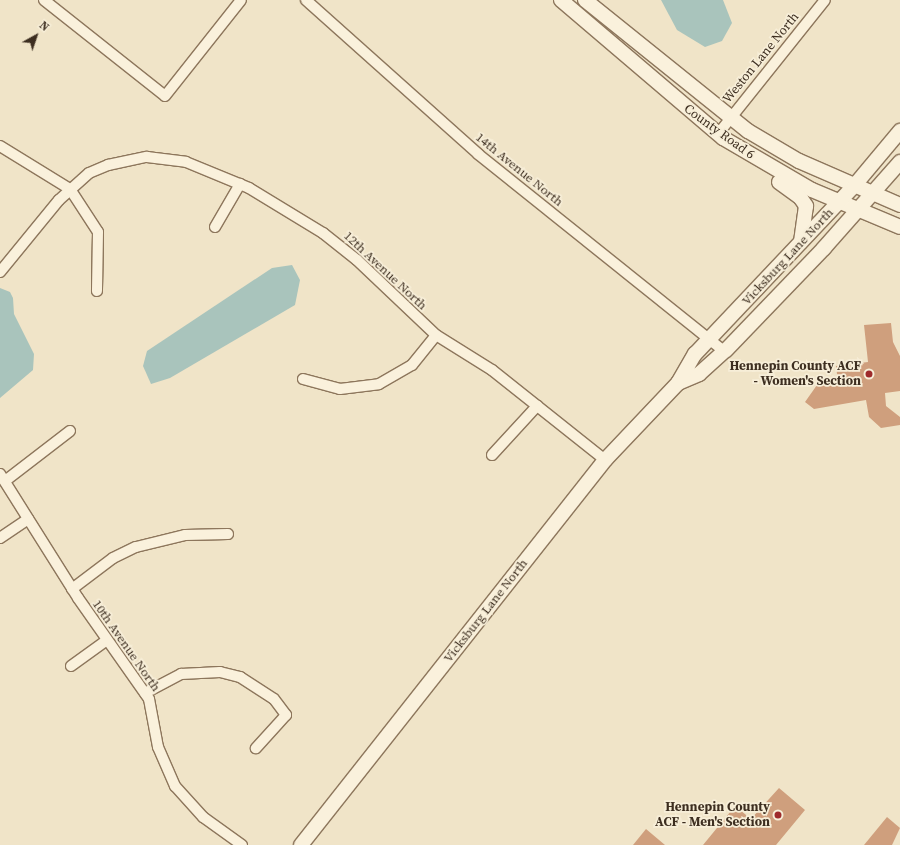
<!DOCTYPE html>
<style>
body{margin:0}
#map{position:relative;width:900px;height:845px;overflow:hidden;background:#f0e4c8;font-family:"Source Serif 4",serif}
div>[style]{position:absolute}
.water>*{inset:0;background:#a9c4bc}
.building>*{inset:0;background:#cf9f7d}
.roads{filter:drop-shadow(1px 0 #8d765c) drop-shadow(-1px 0 #8d765c) drop-shadow(0 1px #8d765c) drop-shadow(0 -1px #8d765c)}
.minor>*{height:10px;margin:-5px;padding:0 5px;transform-origin:5px;border-radius:5px;background:#faf1dc}
.secondary>*{height:14px;margin:-7px;padding:0 7px;transform-origin:7px;border-radius:7px;background:#faf1dc}
.dots>*{width:11px;height:11px;translate:-50% -50%;box-sizing:border-box;border:2px solid #f7eed8;border-radius:50%}
span{translate:-50% -50%;white-space:nowrap;text-align:center;line-height:1.15;-webkit-text-stroke:3.5px #f7eed8;paint-order:stroke}
.street-label{font-size:13px;color:#3d2e20}
.poi-label{font-size:13px;color:#3d2e20;font-weight:700}
.right{translate:-100% -50%;text-align:right}
.north{position:absolute;left:16px;top:16px;width:40px;height:40px;-webkit-text-stroke:3px #f7eed8;paint-order:stroke;rotate:40deg;font-size:11px;font-weight:700;line-height:16px;text-align:center;color:#3d2e20}
.north::after{content:'';display:block;margin:auto;width:14px;height:18px;background:#3d2e20;clip-path:polygon(50% 0,100% 100%,50% 72%,0 100%)}
</style>
<div id="map">
<div class="water">
<i style="clip-path:polygon(661px 0,723px 0,732px 23px,722px 41px,705px 47px,677px 30px)"></i>
<i style="clip-path:polygon(292px 265px,300px 280px,295px 305px,170px 378px,151px 384px,143px 366px,147px 351px,272px 268px)"></i>
<i style="clip-path:polygon(0 288px,10px 292px,13px 298px,14px 314px,34px 354px,33px 370px,0 398px)"></i>
</div>
<div class="building">
<i style="clip-path:polygon(891px 323px,893px 342px,900px 356px,900px 391px,885px 393px,886px 406px,900px 417px,900px 425px,881px 428px,869px 417px,866px 400px,814px 409px,805px 402px,817px 385px,838px 382px,836px 366px,868px 362px,864px 325px)"></i>
<i style="clip-path:polygon(779px 788px,805px 810px,776px 845px,703px 845px,735px 806px,751px 819px)"></i>
<i style="clip-path:polygon(887px 817px,900px 828px,892px 845px,864px 845px)"></i>
<i style="clip-path:polygon(646px 829px,665px 845px,633px 845px)"></i>
</div>
<div class="roads">
<div class="minor">
<i style="left:44px;top:0;width:154px;rotate:38.4deg"></i>
<i style="left:165px;top:96px;width:122px;rotate:-51.6deg"></i>
<i style="left:306px;top:0;width:231px;rotate:41.8deg"></i>
<i style="left:478px;top:154px;width:315px;rotate:38.7deg"></i>
<i style="left:718px;top:134px;width:171px;rotate:-51.4deg"></i>
<i style="left:0;top:146px;width:82px;rotate:31.6deg"></i>
<i style="left:70px;top:189px;width:51px;rotate:56.9deg"></i>
<i style="left:98px;top:232px;width:59px;rotate:91deg"></i>
<i style="left:215px;top:227px;width:50px;rotate:-59.8deg"></i>
<i style="left:0;top:272px;width:93px;rotate:-50.7deg"></i>
<i style="left:59px;top:200px;width:40px;rotate:-42deg"></i>
<i style="left:89px;top:173px;width:21px;rotate:-23deg"></i>
<i style="left:108px;top:165px;width:40px;rotate:-12deg"></i>
<i style="left:147px;top:157px;width:39px;rotate:7deg"></i>
<i style="left:186px;top:162px;width:68px;rotate:22.4deg"></i>
<i style="left:249px;top:188px;width:87px;rotate:31.3deg"></i>
<i style="left:323px;top:233px;width:43px;rotate:38.5deg"></i>
<i style="left:357px;top:260px;width:109px;rotate:43.5deg"></i>
<i style="left:436px;top:335px;width:66px;rotate:32deg"></i>
<i style="left:492px;top:370px;width:144px;rotate:38.5deg"></i>
<i style="left:303px;top:379px;width:38px;rotate:15deg"></i>
<i style="left:340px;top:389px;width:39px;rotate:-7deg"></i>
<i style="left:379px;top:384px;width:38px;rotate:-30deg"></i>
<i style="left:412px;top:365px;width:38px;rotate:-51deg"></i>
<i style="left:492px;top:455px;width:67px;rotate:-47.4deg"></i>
<i style="left:0;top:474px;width:146px;rotate:57.8deg"></i>
<i style="left:78px;top:598px;width:123px;rotate:54.9deg"></i>
<i style="left:149px;top:699px;width:49px;rotate:79.4deg"></i>
<i style="left:158px;top:747px;width:43px;rotate:66.4deg"></i>
<i style="left:175px;top:786px;width:42px;rotate:47.9deg"></i>
<i style="left:203px;top:817px;width:48px;rotate:35.7deg"></i>
<i style="left:5px;top:481px;width:82px;rotate:-37.6deg"></i>
<i style="left:0;top:538px;width:34px;rotate:-34deg"></i>
<i style="left:72px;top:589px;width:51px;rotate:-37.1deg"></i>
<i style="left:113px;top:558px;width:25px;rotate:-26deg"></i>
<i style="left:136px;top:547px;width:50px;rotate:-13.8deg"></i>
<i style="left:185px;top:535px;width:43px;rotate:-1.3deg"></i>
<i style="left:71px;top:666px;width:44px;rotate:-35.8deg"></i>
<i style="left:145px;top:693px;width:41px;rotate:-27.8deg"></i>
<i style="left:181px;top:674px;width:39px;rotate:-3deg"></i>
<i style="left:220px;top:672px;width:21px;rotate:14deg"></i>
<i style="left:240px;top:677px;width:40px;rotate:32.9deg"></i>
<i style="left:274px;top:699px;width:20px;rotate:53deg"></i>
<i style="left:286px;top:715px;width:45px;rotate:132.3deg"></i>
</div>
<div class="secondary">
<i style="left:561px;top:0;width:213px;rotate:40.4deg"></i>
<i style="left:723px;top:138px;width:103px;rotate:30.3deg"></i>
<i style="left:812px;top:190px;width:95px;rotate:22.8deg"></i>
<i style="left:585px;top:0;width:209px;rotate:38.8deg"></i>
<i style="left:748px;top:131px;width:59px;rotate:30.5deg"></i>
<i style="left:799px;top:161px;width:110px;rotate:23.5deg"></i>
<i style="left:779px;top:182px;width:26px;rotate:36deg"></i>
<i style="left:800px;top:197px;width:11px;rotate:56deg"></i>
<i style="left:806px;top:206px;width:36px;rotate:98deg"></i>
<i style="left:678px;top:383px;width:23px;rotate:-23deg"></i>
<i style="left:699px;top:374px;width:36px;rotate:-42deg"></i>
<i style="left:726px;top:350px;width:141px;rotate:-46.1deg"></i>
<i style="left:824px;top:248px;width:115px;rotate:-48.5deg"></i>
<i style="left:301px;top:845px;width:491px;rotate:-51.7deg"></i>
<i style="left:605px;top:460px;width:106px;rotate:-46.5deg"></i>
<i style="left:678px;top:383px;width:34px;rotate:-60deg"></i>
<i style="left:695px;top:354px;width:231px;rotate:-46.6deg"></i>
<i style="left:854px;top:186px;width:72px;rotate:-50.1deg"></i>
</div>
</div>
<div class="dots">
<i style="left:869px;top:374px;background:#9e2a2b"></i>
<i style="left:778px;top:815px;background:#9e2a2b"></i>
</div>
<div class="street-label">
<span style="left:761px;top:58px;rotate:-51deg">Weston Lane North</span>
<span style="left:719px;top:132px;rotate:36deg">County Road 6</span>
<span style="left:519px;top:170px;rotate:39deg">14th Avenue North</span>
<span style="left:788px;top:257px;rotate:-47deg">Vicksburg Lane North</span>
<span style="left:385px;top:271px;rotate:43deg">12th Avenue North</span>
<span style="left:486px;top:611px;rotate:-52deg">Vicksburg Lane North</span>
<span style="left:126px;top:646px;rotate:55deg">10th Avenue North</span>
</div>
<div class="poi-label">
<span class="right" style="left:861px;top:374px">Hennepin County ACF<br>- Women's Section</span>
<span class="right" style="left:770px;top:815px">Hennepin County<br>ACF - Men's Section</span>
</div>
<div class="north">N</div>
</div>
